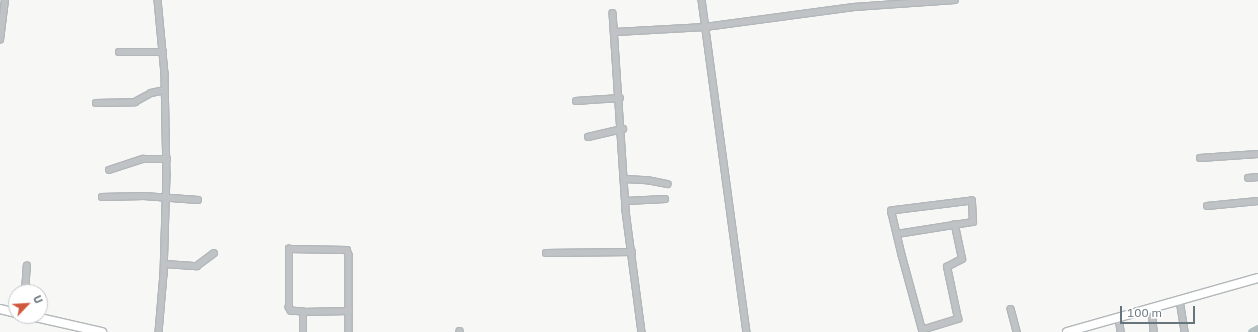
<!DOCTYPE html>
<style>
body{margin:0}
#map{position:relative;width:1258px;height:332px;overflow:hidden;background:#f7f7f5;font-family:"IBM Plex Sans",sans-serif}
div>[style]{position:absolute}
.river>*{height:9px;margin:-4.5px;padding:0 4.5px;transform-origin:4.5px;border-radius:4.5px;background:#b6c1c4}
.roads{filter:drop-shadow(1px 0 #b2b7ba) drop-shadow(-1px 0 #b2b7ba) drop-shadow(0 1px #b2b7ba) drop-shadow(0 -1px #b2b7ba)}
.minor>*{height:5.5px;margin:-2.75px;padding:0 2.75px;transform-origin:2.75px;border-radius:2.75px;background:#bfc3c6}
.secondary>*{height:8px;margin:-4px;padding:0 4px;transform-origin:4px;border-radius:4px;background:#fff}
span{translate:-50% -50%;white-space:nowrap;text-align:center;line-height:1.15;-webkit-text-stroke:4px #fff;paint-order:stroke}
.north{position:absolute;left:8px;top:284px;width:40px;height:40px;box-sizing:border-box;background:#fff;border:1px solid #c2c7cb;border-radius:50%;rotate:65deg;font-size:11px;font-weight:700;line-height:16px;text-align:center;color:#66747c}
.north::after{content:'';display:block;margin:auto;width:14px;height:18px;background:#cf583d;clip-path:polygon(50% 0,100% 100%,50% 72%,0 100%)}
.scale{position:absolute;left:1120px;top:306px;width:75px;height:18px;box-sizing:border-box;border:2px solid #66747c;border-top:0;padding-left:5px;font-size:12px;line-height:14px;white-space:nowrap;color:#66747c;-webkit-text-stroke:3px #fff;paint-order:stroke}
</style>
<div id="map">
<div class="river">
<i style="left:1252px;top:332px;width:7px;rotate:-27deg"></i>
</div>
<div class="roads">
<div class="minor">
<i style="left:158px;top:0;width:74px;rotate:84.6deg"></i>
<i style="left:165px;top:74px;width:100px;rotate:88.9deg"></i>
<i style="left:167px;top:174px;width:100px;rotate:91.7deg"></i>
<i style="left:164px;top:274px;width:58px;rotate:94.9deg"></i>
<i style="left:702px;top:0;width:335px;rotate:82.3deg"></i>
<i style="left:613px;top:13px;width:198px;rotate:86.2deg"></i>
<i style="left:626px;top:211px;width:122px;rotate:82.5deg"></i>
<i style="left:616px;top:32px;width:89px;rotate:-3.2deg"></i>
<i style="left:705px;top:27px;width:150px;rotate:-7.6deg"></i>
<i style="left:854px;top:7px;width:101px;rotate:-4deg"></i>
<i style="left:0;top:40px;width:40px;rotate:-82.9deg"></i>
<i style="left:119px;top:52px;width:44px"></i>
<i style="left:576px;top:101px;width:44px;rotate:-3.9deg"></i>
<i style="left:96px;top:103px;width:39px;rotate:-1deg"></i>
<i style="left:135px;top:102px;width:18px;rotate:-29deg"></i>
<i style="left:151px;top:93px;width:14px;rotate:-12deg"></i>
<i style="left:588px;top:137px;width:36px;rotate:-13deg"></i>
<i style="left:1200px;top:158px;width:58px;rotate:-3.9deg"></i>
<i style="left:109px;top:170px;width:36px;rotate:-18deg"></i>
<i style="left:143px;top:159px;width:24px"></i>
<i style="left:1248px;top:178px;width:10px;rotate:-6deg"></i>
<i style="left:625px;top:179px;width:22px;rotate:3deg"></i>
<i style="left:647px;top:180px;width:21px;rotate:11deg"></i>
<i style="left:102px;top:197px;width:42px;rotate:-1.4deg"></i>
<i style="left:144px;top:196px;width:54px;rotate:4.2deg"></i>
<i style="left:626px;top:201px;width:39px;rotate:-3deg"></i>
<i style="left:1207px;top:206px;width:51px;rotate:-5.6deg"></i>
<i style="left:897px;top:234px;width:77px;rotate:-9deg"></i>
<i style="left:973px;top:222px;width:21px;rotate:-93deg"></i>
<i style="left:972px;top:201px;width:81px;rotate:172.9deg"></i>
<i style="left:892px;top:211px;width:2px;rotate:90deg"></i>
<i style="left:892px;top:213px;width:43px;rotate:76.6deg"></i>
<i style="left:902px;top:255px;width:80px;rotate:74.7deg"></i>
<i style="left:546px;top:253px;width:86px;rotate:-0.7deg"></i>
<i style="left:165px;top:264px;width:32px;rotate:4deg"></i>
<i style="left:197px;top:266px;width:21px;rotate:-37deg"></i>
<i style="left:25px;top:292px;width:26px;rotate:-86deg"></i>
<i style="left:1180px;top:300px;width:32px;rotate:81deg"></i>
<i style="left:1152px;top:308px;width:24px;rotate:85deg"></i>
<i style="left:1011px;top:309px;width:24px;rotate:75deg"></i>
<i style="left:303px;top:312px;width:12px;rotate:-175deg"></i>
<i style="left:291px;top:311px;width:4px;rotate:-124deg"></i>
<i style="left:289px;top:308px;width:59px;rotate:-90deg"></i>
<i style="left:289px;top:249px;width:58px;rotate:1deg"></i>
<i style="left:347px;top:250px;width:5px;rotate:68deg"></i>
<i style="left:349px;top:255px;width:77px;rotate:90deg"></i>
<i style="left:1119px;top:317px;width:15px;rotate:82deg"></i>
<i style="left:922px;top:330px;width:38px;rotate:-17deg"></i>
<i style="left:958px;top:319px;width:53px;rotate:-101.9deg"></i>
<i style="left:947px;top:267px;width:17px;rotate:-28deg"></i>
<i style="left:962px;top:259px;width:35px;rotate:-102deg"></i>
<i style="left:460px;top:331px;width:1px;rotate:90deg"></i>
<i style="left:303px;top:332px;width:20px;rotate:-90deg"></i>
<i style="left:303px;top:312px;width:46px;rotate:-1.2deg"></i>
</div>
<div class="secondary">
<i style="left:0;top:309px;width:16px;rotate:14deg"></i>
<i style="left:31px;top:316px;width:73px;rotate:12.7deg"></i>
<i style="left:1067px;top:332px;width:198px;rotate:-15.8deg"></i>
</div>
</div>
<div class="north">U</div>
<div class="scale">100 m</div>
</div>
